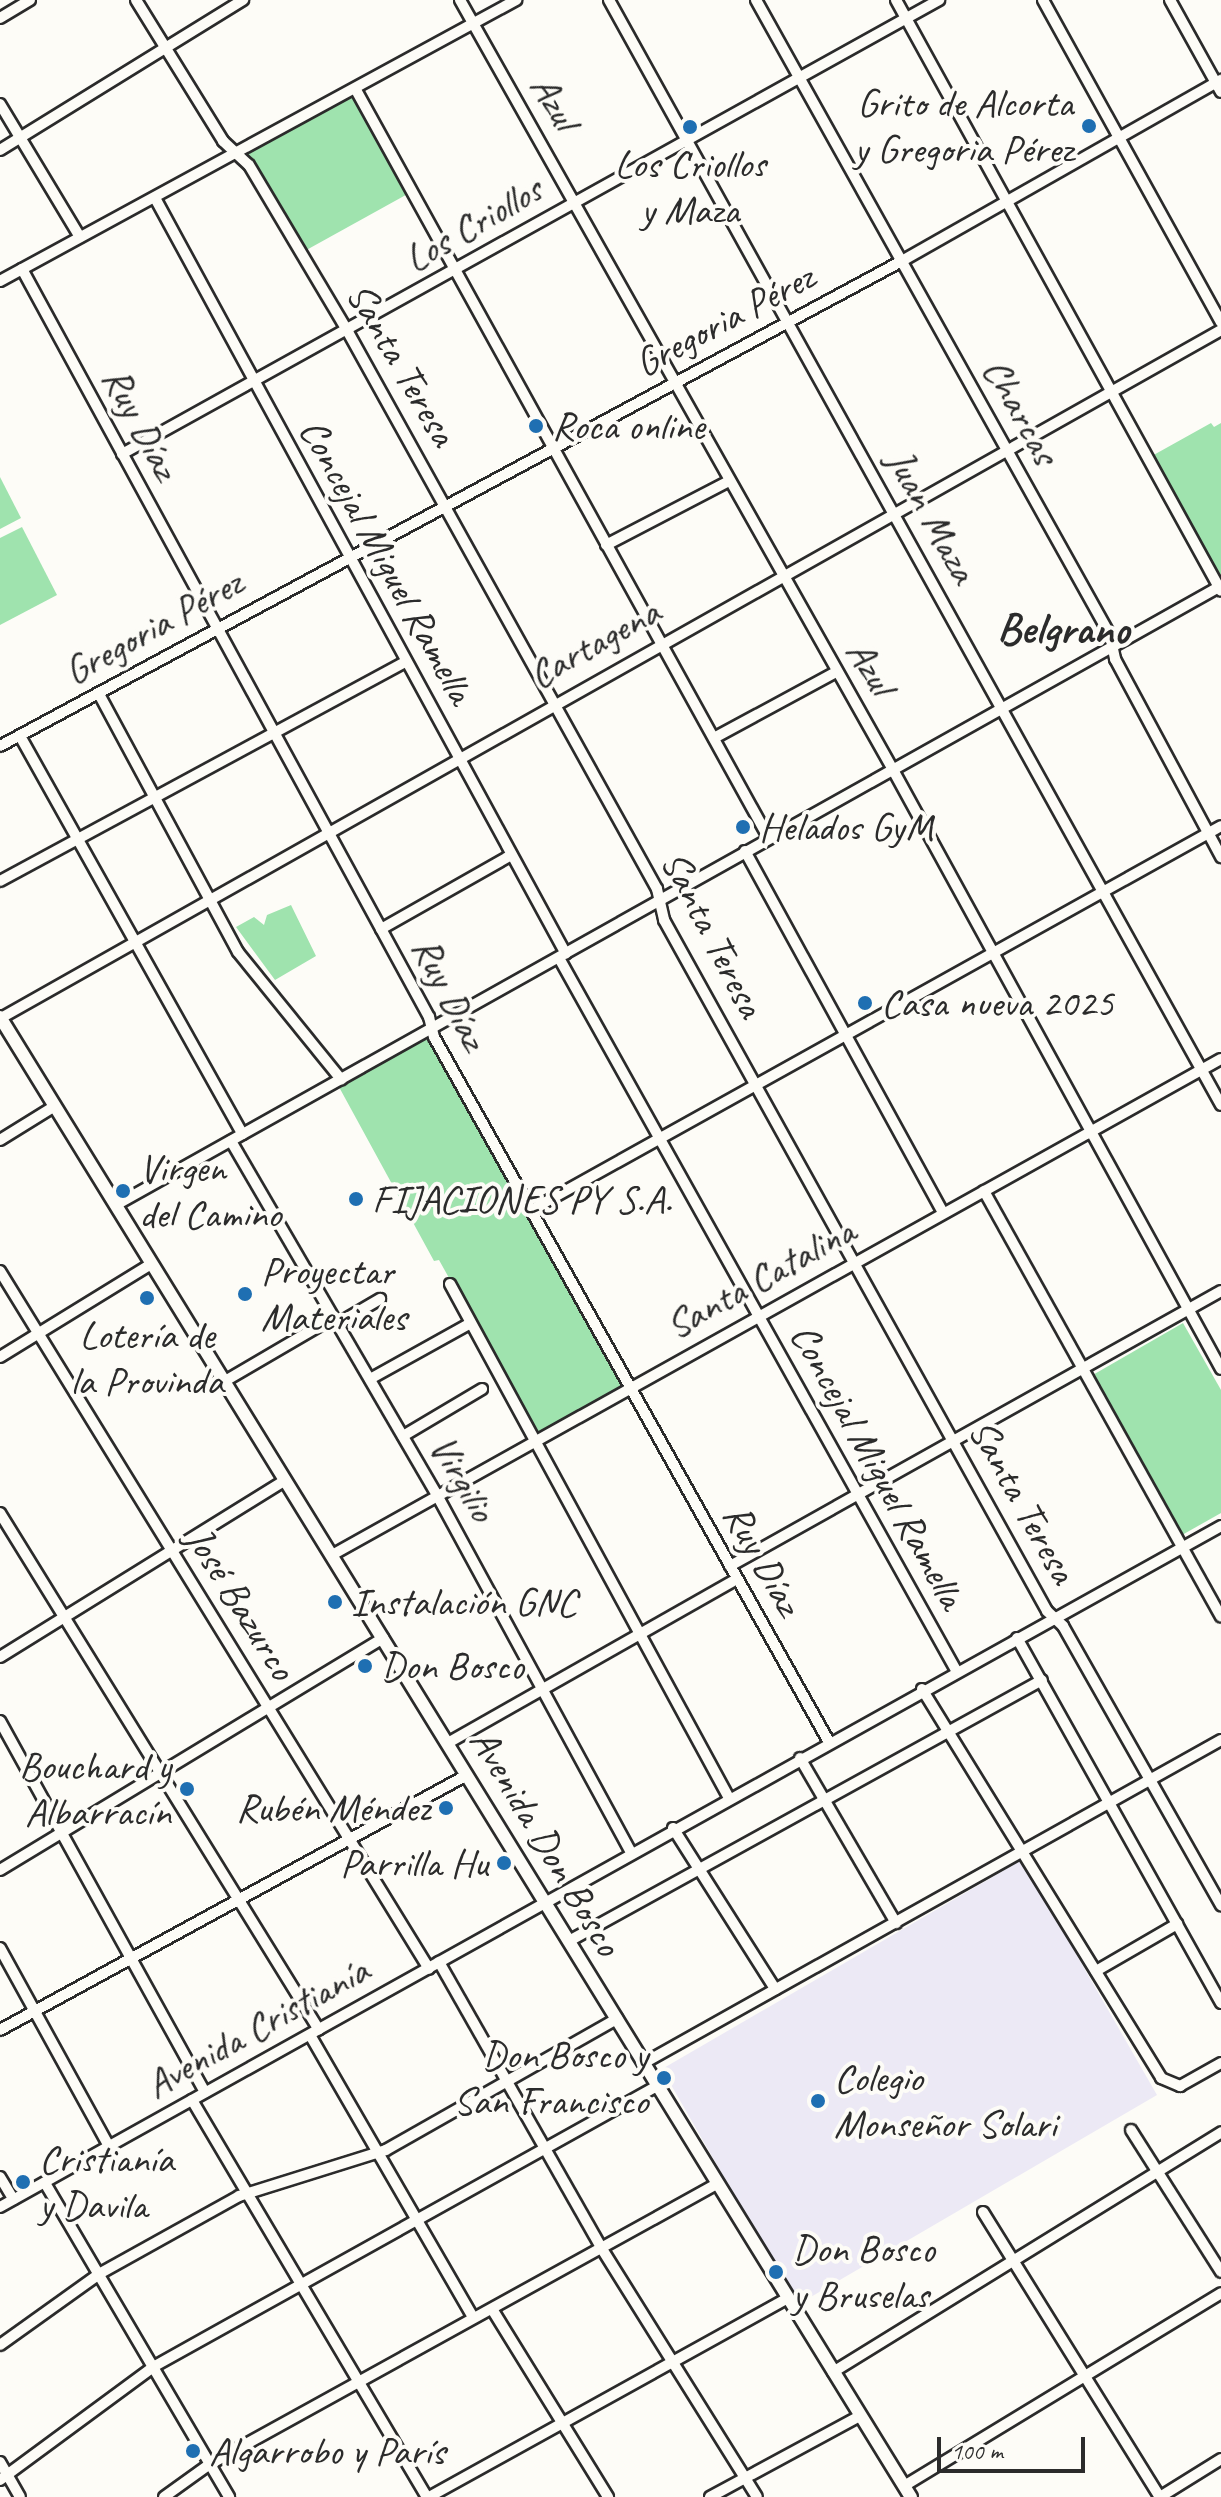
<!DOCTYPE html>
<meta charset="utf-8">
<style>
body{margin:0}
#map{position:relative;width:1221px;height:2497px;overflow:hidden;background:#fdfcf7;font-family:Caveat,sans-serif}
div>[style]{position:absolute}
.built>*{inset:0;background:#ece9f5}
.green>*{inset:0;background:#9fe3ae}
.roads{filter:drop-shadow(2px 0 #2b2b2b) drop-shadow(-2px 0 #2b2b2b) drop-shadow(0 2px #2b2b2b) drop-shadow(0 -2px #2b2b2b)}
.minor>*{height:10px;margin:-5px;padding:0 5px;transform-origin:5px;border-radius:5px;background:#fdfcf7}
.major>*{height:12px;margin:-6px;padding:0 6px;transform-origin:6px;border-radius:6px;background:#fdfcf7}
.dots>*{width:22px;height:22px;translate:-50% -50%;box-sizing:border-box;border:4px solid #fdfcf7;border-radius:50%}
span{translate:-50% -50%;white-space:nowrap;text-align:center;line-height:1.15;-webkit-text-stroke:8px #fdfcf7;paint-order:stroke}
.street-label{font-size:40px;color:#2b2b2b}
.poi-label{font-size:40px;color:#2b2b2b}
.right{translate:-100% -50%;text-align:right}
.left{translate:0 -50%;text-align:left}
.quarter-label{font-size:44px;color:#2b2b2b;font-weight:700}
.scale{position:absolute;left:937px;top:2437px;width:148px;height:36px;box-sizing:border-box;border:4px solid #2b2b2b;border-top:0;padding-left:10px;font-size:24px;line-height:28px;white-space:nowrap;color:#2b2b2b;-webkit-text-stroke:6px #fdfcf7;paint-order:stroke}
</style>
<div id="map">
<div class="built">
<i style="clip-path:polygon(1022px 1860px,1157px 2095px,797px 2305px,662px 2069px)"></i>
</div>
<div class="green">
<i style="clip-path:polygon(356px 90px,413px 191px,301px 253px,239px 154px)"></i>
<i style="clip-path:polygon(1211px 423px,1214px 427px,1221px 423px,1221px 586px,1150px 457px)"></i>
<i style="clip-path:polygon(0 477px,21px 518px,0 529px)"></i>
<i style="clip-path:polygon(22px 527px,57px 595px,0 625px,0 538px)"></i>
<i style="clip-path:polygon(291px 905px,316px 956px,275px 980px,236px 927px,254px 917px,264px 925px,267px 915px)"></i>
<i style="clip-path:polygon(422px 1040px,430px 1040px,624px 1385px,542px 1432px,534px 1430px,439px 1260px,434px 1261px,339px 1087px)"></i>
<i style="clip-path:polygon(1183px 1323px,1221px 1390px,1221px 1513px,1182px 1535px,1091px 1376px)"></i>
</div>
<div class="roads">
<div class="minor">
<i style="left:136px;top:0;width:166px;rotate:58.3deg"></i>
<i style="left:223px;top:141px;width:35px;rotate:43deg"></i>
<i style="left:249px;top:165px;width:194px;rotate:59.3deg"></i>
<i style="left:348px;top:332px;width:637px;rotate:60.98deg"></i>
<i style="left:657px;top:889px;width:32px;rotate:77deg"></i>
<i style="left:664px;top:920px;width:790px;rotate:61deg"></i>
<i style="left:1047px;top:1611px;width:22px;rotate:43deg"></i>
<i style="left:1063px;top:1626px;width:321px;rotate:60.5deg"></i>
<i style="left:460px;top:0;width:881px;rotate:60.64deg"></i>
<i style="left:892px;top:768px;width:685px;rotate:61.3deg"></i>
<i style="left:609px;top:0;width:1263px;rotate:61.02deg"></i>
<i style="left:756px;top:0;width:727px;rotate:60.86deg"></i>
<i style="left:1110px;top:635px;width:25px;rotate:78deg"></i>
<i style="left:1115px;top:659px;width:225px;rotate:61.8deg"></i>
<i style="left:896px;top:0;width:674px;rotate:61.19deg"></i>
<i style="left:1043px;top:0;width:368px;rotate:61.1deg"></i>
<i style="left:1170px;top:0;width:105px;rotate:61deg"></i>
<i style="left:0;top:18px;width:35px;rotate:-31deg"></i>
<i style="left:356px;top:90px;width:853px;rotate:61.12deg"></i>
<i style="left:0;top:104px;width:155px;rotate:59deg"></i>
<i style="left:0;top:150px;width:286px;rotate:-31.7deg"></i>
<i style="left:155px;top:198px;width:860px;rotate:61.47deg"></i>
<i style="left:22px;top:269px;width:852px;rotate:61.45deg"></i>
<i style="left:429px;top:1017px;width:21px;rotate:76deg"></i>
<i style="left:434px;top:1037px;width:808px;rotate:60.74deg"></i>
<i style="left:0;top:281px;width:588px;rotate:-28.57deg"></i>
<i style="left:122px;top:454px;width:935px;rotate:-29.06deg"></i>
<i style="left:606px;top:545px;width:139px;rotate:-27.5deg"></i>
<i style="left:99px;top:694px;width:293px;rotate:61.7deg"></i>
<i style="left:238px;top:952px;width:164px;rotate:51deg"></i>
<i style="left:20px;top:736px;width:456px;rotate:60.8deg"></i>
<i style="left:714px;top:738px;width:139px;rotate:-28.4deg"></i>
<i style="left:0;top:746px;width:1024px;rotate:-28.27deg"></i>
<i style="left:902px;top:261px;width:367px;rotate:-29.6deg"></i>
<i style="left:745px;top:851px;width:412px;rotate:61.3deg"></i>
<i style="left:0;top:881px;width:460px;rotate:-28.4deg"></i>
<i style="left:381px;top:929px;width:150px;rotate:-29.6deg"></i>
<i style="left:559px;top:958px;width:815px;rotate:60.86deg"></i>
<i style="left:1px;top:1018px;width:1401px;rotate:-29.42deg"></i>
<i style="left:0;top:1140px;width:65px;rotate:-31.7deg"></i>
<i style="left:231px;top:1141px;width:412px;rotate:59.8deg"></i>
<i style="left:438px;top:1497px;width:403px;rotate:61.5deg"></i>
<i style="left:984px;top:1191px;width:487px;rotate:60.9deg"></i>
<i style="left:116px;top:1205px;width:1267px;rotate:-29.26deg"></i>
<i style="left:533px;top:1209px;width:787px;rotate:-29.1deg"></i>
<i style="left:0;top:1271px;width:819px;rotate:58.42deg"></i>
<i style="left:450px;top:1284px;width:585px;rotate:61.51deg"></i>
<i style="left:337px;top:1324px;width:50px;rotate:-30.2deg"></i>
<i style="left:0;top:1357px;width:177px;rotate:-31.6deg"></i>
<i style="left:370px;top:1379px;width:115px;rotate:-29deg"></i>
<i style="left:225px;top:1381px;width:125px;rotate:-30.3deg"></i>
<i style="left:403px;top:1436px;width:92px;rotate:-30.7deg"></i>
<i style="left:0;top:1513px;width:607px;rotate:58.32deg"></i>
<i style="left:332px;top:1555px;width:1018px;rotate:-29.16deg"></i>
<i style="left:730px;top:1566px;width:563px;rotate:-29.25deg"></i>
<i style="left:1017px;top:1638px;width:418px;rotate:60.8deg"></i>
<i style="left:0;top:1657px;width:335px;rotate:-31.8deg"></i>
<i style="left:922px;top:1689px;width:457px;rotate:58.4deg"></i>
<i style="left:1161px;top:2078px;width:21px;rotate:23deg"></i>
<i style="left:1180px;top:2086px;width:47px;rotate:-29.3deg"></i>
<i style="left:0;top:1721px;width:424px;rotate:61.1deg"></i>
<i style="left:448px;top:1743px;width:332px;rotate:-29.6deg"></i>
<i style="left:800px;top:1758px;width:191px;rotate:59.8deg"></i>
<i style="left:673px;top:1828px;width:191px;rotate:57.6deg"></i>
<i style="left:0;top:1870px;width:448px;rotate:-31.2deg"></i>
<i style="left:569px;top:1941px;width:540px;rotate:-28.89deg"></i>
<i style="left:0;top:1948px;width:226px;rotate:61.2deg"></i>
<i style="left:439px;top:1962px;width:330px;rotate:60.4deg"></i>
<i style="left:602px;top:2249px;width:292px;rotate:58deg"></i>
<i style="left:1096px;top:1971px;width:94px;rotate:-30.1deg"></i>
<i style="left:0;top:2030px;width:532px;rotate:-28.64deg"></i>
<i style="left:310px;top:2035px;width:326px;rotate:60deg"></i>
<i style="left:644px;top:2063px;width:661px;rotate:-29.24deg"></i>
<i style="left:192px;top:2100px;width:461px;rotate:59.4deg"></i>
<i style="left:1131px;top:2130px;width:168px;rotate:57.6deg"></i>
<i style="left:0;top:2177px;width:26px;rotate:59deg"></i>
<i style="left:45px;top:2183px;width:364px;rotate:59.6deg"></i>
<i style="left:0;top:2207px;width:1398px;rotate:-29.15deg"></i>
<i style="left:983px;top:2212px;width:335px;rotate:58.2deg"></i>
<i style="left:492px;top:2309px;width:221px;rotate:58.3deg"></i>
<i style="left:0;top:2345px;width:122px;rotate:-35.6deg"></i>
<i style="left:99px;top:2274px;width:160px;rotate:-29.1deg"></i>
<i style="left:239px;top:2196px;width:154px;rotate:-17.4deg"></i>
<i style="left:386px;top:2150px;width:266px;rotate:-29.6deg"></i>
<i style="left:833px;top:2372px;width:456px;rotate:-31.7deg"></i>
<i style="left:0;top:2462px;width:40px;rotate:60.3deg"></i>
<i style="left:0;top:2480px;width:190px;rotate:-36.4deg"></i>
<i style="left:153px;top:2367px;width:577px;rotate:-29.14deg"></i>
<i style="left:904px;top:2486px;width:371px;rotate:-31.3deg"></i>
<i style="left:164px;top:2497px;width:57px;rotate:-35.7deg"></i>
<i style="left:210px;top:2464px;width:577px;rotate:-28.92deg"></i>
<i style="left:429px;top:2497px;width:408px;rotate:-29deg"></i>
<i style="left:710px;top:2497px;width:170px;rotate:-28.4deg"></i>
<i style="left:1160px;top:2497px;width:72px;rotate:-31.9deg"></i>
</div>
<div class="major">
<i style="left:0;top:1017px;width:1738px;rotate:58.39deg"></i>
</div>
</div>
<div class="dots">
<i style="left:1089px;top:126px;background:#1f6fb2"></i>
<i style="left:690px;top:127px;background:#1f6fb2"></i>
<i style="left:536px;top:426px;background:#1f6fb2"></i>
<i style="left:743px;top:827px;background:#1f6fb2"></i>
<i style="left:865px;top:1003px;background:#1f6fb2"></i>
<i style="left:123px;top:1191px;background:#1f6fb2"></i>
<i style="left:356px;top:1199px;background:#1f6fb2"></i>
<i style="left:245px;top:1294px;background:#1f6fb2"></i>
<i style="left:147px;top:1298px;background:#1f6fb2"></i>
<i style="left:335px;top:1602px;background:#1f6fb2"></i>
<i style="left:365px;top:1666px;background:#1f6fb2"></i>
<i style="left:187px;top:1789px;background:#1f6fb2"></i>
<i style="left:446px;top:1808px;background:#1f6fb2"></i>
<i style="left:504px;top:1863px;background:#1f6fb2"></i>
<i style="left:664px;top:2078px;background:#1f6fb2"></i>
<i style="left:818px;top:2101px;background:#1f6fb2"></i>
<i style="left:23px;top:2182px;background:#1f6fb2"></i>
<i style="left:776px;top:2272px;background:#1f6fb2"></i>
<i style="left:193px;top:2451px;background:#1f6fb2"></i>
</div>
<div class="street-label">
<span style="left:555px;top:102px;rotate:61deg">Azul</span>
<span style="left:473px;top:224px;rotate:-30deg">Los Criollos</span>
<span style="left:724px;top:320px;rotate:-28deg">Gregoria Pérez</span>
<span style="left:402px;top:364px;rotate:60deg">Santa Teresa</span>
<span style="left:1021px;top:411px;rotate:61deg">Charcas</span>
<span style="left:141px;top:423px;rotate:62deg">Ruy Díaz</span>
<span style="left:932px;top:516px;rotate:61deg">Juan Maza</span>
<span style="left:387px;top:561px;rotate:61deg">Concejal Miguel Ramella</span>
<span style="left:153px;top:627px;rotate:-29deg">Gregoria Pérez</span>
<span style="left:594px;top:643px;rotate:-29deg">Cartagena</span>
<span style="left:871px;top:667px;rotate:60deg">Azul</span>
<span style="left:713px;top:934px;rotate:63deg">Santa Teresa</span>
<span style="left:450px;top:993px;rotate:63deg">Ruy Díaz</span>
<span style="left:760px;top:1278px;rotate:-29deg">Santa Catalina</span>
<span style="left:878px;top:1466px;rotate:61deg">Concejal Miguel Ramella</span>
<span style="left:463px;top:1478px;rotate:60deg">Virgilio</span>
<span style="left:1023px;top:1501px;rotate:61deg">Santa Teresa</span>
<span style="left:763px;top:1559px;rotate:61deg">Ruy Díaz</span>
<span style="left:241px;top:1603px;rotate:58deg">José Bazurco</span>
<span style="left:546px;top:1842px;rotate:59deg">Avenida Don Bosco</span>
<span style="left:257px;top:2027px;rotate:-29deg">Avenida Cristianía</span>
</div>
<div class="poi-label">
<span class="right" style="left:1073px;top:126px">Grito de Alcorta<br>y Gregoria Pérez</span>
<span style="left:690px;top:187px">Los Criollos<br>y Maza</span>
<span class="left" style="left:552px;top:426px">Roca online</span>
<span class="left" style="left:759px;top:827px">Helados GyM</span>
<span class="left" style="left:881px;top:1003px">Casa nueva 2025</span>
<span class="left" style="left:139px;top:1191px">Virgen<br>del Camino</span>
<span class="left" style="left:372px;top:1199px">FIJACIONES PY S.A.</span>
<span class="left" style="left:261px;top:1294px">Proyectar<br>Materiales</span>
<span style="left:147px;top:1358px">Lotería de<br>la Provinda</span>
<span class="left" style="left:351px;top:1602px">Instalación GNC</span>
<span class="left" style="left:381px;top:1666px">Don Bosco</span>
<span class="right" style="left:171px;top:1789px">Bouchard y<br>Albarracín</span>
<span class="right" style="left:430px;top:1808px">Rubén Méndez</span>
<span class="right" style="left:488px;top:1863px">Parrilla Hu</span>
<span class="right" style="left:648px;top:2078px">Don Bosco y<br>San Francisco</span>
<span class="left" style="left:834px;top:2101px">Colegio<br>Monseñor Solari</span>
<span class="left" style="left:39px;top:2182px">Cristianía<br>y Davila</span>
<span class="left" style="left:792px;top:2272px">Don Bosco<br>y Bruselas</span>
<span class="left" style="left:209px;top:2451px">Algarrobo y París</span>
</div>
<div class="quarter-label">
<span style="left:1063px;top:629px">Belgrano</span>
</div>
<div class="scale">100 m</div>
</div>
